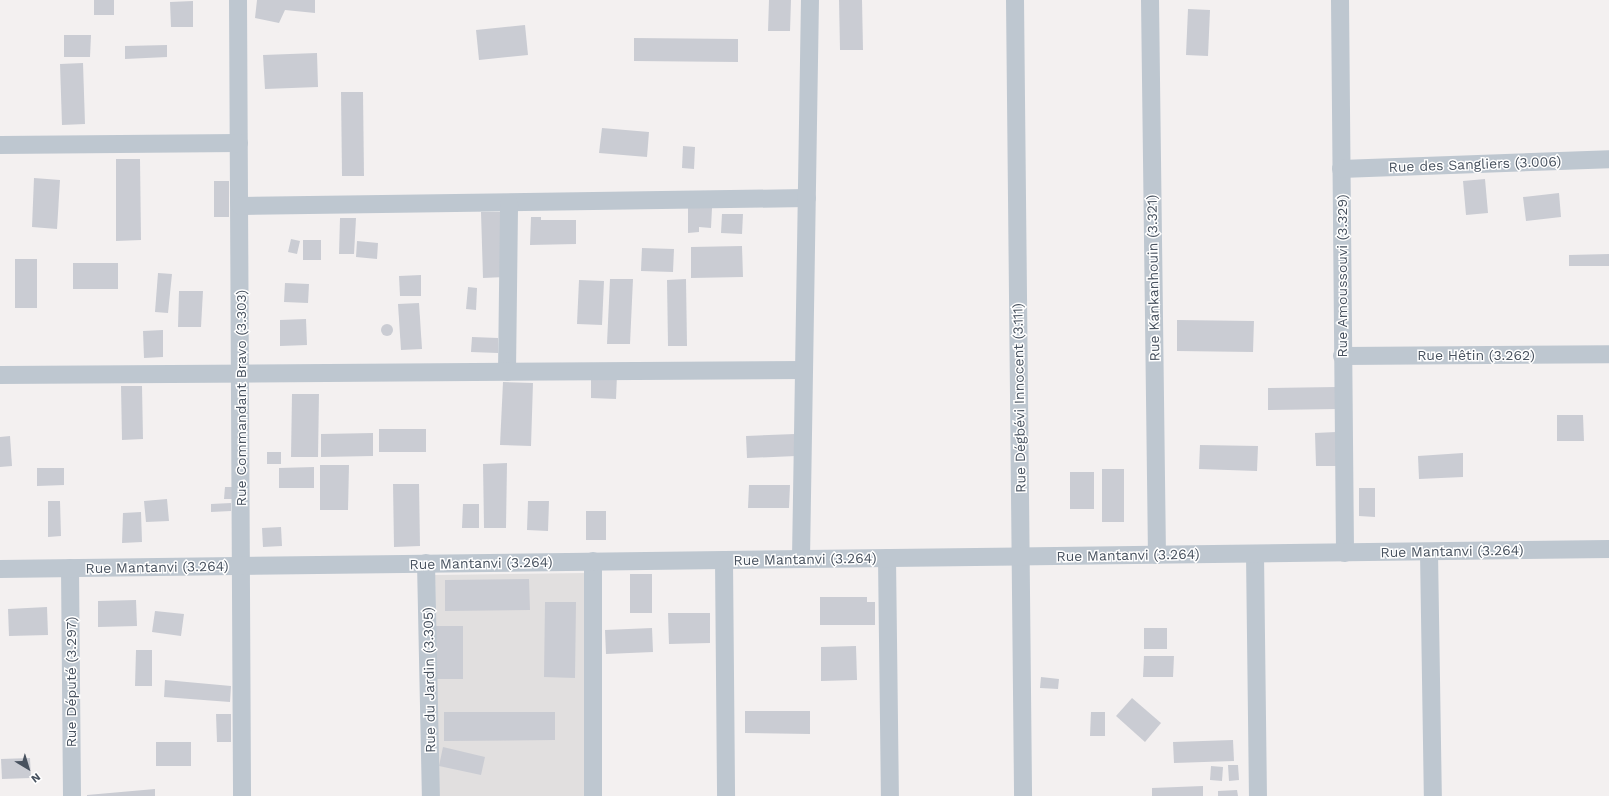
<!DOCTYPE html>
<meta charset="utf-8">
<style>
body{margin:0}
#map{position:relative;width:1609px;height:796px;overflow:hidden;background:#f3f0f0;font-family:"Work Sans",sans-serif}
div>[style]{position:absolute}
.education>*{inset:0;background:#e1dfdf}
.building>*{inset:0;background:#caccd3}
.round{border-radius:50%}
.street>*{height:18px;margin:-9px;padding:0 9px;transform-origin:9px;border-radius:9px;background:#bec7d0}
span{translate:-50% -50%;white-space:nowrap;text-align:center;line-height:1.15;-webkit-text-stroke:3px #fff;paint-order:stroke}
.street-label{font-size:14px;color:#48525f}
.north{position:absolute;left:8px;top:748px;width:40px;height:40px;-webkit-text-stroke:3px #fff;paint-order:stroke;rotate:142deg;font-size:11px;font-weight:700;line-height:16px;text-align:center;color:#48525f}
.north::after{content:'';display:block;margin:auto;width:14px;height:18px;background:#48525f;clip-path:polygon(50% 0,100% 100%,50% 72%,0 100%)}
</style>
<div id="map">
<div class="education">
<i style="clip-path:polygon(587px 573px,584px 796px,439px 796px,435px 575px)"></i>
</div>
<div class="building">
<i style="clip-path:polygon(94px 0,114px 0,114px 15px,94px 15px)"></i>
<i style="clip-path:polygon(257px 0,315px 0,315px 13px,285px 10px,279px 23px,255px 18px)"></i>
<i style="clip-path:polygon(769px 0,791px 0,790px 31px,768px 31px)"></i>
<i style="clip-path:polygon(839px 0,862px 0,863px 50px,840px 50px)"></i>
<i style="clip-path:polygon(193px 1px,193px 27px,171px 27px,170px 2px)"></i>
<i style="clip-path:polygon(1188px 9px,1210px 10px,1208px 56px,1186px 55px)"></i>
<i style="clip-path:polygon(525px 25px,528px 55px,479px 60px,476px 30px)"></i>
<i style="clip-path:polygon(64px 35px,91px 35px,90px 57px,64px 57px)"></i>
<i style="clip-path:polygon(634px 38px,738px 39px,738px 62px,634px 61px)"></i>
<i style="clip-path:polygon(167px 45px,167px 57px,125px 59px,125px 46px)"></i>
<i style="clip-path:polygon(317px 53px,318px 87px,265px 89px,263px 55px)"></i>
<i style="clip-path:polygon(83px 63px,85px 124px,62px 125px,60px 64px)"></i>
<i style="clip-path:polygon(341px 92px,363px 92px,364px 176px,342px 176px)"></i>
<i style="clip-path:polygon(602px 128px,649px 132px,647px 157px,599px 153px)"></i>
<i style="clip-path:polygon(683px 146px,695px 147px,694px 169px,682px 168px)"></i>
<i style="clip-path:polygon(116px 159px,140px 159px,141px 240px,116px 241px)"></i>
<i style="clip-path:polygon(34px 178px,60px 180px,57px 229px,32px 227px)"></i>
<i style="clip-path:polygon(1485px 179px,1488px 213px,1466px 215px,1463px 181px)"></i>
<i style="clip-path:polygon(214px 181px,229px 181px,229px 217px,214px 217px)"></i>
<i style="clip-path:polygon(1559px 193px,1561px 217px,1526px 221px,1523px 197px)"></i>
<i style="clip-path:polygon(688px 208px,712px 208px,711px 228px,699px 227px,699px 232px,688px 233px)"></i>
<i style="clip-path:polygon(481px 212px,503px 212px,505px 277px,483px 278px)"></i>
<i style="clip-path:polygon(722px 214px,743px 214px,742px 234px,721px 233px)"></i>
<i style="clip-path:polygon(531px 217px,541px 217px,541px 220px,576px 220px,576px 244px,530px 245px)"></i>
<i style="clip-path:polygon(340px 218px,356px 218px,354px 254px,339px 254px)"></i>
<i style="clip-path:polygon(291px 239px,300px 241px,297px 254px,288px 252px)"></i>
<i style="clip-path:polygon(303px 240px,321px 240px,321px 260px,303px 260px)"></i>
<i style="clip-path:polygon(357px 241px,378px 243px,377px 259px,356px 257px)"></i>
<i style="clip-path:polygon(742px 246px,743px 277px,691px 278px,691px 247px)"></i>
<i style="clip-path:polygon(642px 248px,674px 249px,673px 272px,641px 271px)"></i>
<i style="clip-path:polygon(1609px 254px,1609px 266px,1569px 266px,1569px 255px)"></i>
<i style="clip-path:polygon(15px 259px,37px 259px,37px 308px,15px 308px)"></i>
<i style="clip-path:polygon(73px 263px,118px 263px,118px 289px,73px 289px)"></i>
<i style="clip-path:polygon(158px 273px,172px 274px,168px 313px,155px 312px)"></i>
<i style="clip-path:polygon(421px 275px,421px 296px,400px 296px,399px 276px)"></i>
<i style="clip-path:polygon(610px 279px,633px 279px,630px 344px,607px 344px)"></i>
<i style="clip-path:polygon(686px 279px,687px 346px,668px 346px,667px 280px)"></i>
<i style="clip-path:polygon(579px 280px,604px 281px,602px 325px,577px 324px)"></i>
<i style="clip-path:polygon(285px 283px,309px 284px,308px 303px,284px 302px)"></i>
<i style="clip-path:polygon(468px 287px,477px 288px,476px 310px,466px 309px)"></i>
<i style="clip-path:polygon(179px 291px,203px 291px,201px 327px,178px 327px)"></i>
<i style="clip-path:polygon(419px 303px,422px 349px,401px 350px,398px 304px)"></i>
<i style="clip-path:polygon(306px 319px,307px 345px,280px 346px,280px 320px)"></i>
<i style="clip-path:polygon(1177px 320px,1254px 321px,1253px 352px,1177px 351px)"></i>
<i class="round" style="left:381px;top:324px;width:12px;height:12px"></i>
<i style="clip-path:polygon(163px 330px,163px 357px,144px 358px,143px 331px)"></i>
<i style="clip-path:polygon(472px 337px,498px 338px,498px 353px,471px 352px)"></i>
<i style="clip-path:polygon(591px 374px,617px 375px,616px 399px,591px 398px)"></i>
<i style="clip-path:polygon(503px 382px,533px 383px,531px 446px,500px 445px)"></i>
<i style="clip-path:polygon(121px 386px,142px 386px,143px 439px,122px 440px)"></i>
<i style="clip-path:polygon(1337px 387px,1338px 409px,1268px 410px,1268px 388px)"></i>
<i style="clip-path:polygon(292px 394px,319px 394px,318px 457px,291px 457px)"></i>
<i style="clip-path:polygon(1557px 415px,1583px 415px,1584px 441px,1557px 441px)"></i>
<i style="clip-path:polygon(379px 429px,426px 429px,426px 452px,379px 452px)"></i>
<i style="clip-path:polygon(1336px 432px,1338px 466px,1316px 466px,1315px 433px)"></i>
<i style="clip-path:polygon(373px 433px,373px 456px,321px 457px,321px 434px)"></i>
<i style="clip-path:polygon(795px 434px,796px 456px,747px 458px,746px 436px)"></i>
<i style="clip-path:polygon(10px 436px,12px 466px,0 467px,0 437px)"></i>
<i style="clip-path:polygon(1200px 445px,1258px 446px,1257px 471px,1199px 469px)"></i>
<i style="clip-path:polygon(267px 452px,281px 452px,281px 464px,267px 464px)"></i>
<i style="clip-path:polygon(1463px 453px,1463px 477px,1419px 479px,1418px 456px)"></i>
<i style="clip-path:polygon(507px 463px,506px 528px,484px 528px,483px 464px)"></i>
<i style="clip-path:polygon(320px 465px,349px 465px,348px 510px,320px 510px)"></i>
<i style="clip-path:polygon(314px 467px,314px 488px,279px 488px,279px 468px)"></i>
<i style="clip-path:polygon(37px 468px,64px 468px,64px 485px,37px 486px)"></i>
<i style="clip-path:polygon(1102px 469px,1124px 469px,1124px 522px,1102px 522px)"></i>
<i style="clip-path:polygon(1070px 472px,1094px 472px,1094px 509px,1070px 509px)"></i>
<i style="clip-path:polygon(393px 484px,419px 484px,420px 546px,394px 547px)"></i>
<i style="clip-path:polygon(749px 485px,790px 485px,789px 508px,748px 508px)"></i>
<i style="clip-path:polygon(225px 487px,236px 487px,235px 499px,224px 499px)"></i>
<i style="clip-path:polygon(1359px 488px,1375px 488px,1375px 517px,1359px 516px)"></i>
<i style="clip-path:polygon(167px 499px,169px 521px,146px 522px,144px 501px)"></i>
<i style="clip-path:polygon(48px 501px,60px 501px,61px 536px,48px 537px)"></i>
<i style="clip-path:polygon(528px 501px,549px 501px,548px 531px,527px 530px)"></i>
<i style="clip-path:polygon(231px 503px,231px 511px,211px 512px,211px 504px)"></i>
<i style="clip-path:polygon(463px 504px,479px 504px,479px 528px,462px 528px)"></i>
<i style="clip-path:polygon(586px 511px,606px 511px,606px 540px,586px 540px)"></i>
<i style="clip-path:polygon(141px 512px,142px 542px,122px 543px,123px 513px)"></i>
<i style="clip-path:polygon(281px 527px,282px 546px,263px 547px,262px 528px)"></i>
<i style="clip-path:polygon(630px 574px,652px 574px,652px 613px,630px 613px)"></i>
<i style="clip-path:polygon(529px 579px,530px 610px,445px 611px,445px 580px)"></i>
<i style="clip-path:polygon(820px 597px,867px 597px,867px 602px,875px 602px,875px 625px,820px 625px)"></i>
<i style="clip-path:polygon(136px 600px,137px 626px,98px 627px,98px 601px)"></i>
<i style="clip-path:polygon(545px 602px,576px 602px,575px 678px,544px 677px)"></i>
<i style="clip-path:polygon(47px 607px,48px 635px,9px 636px,8px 609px)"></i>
<i style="clip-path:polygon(155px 611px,184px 614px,181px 636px,152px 632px)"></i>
<i style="clip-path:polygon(668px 613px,710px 613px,710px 643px,669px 644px)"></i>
<i style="clip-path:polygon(435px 626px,463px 626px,463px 679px,435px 679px)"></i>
<i style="clip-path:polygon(652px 628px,653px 652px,606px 654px,605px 630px)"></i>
<i style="clip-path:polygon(1144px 628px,1167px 628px,1167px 649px,1144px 649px)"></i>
<i style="clip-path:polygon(856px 646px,857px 680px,821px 681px,821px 647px)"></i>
<i style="clip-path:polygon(136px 650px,152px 650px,152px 686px,135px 686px)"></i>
<i style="clip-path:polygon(1144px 656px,1174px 656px,1173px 677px,1143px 677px)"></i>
<i style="clip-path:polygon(1041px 677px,1059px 679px,1058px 689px,1040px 688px)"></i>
<i style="clip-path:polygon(165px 680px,231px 686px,230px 702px,164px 697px)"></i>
<i style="clip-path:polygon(1132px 698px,1161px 723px,1145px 742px,1116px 716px)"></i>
<i style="clip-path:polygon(745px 711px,810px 711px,810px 734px,745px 733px)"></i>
<i style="clip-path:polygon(444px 712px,555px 712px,555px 740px,444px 741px)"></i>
<i style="clip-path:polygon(1091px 712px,1105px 712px,1105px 736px,1090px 736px)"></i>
<i style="clip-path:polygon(216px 714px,231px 714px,231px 742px,217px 742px)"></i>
<i style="clip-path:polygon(1233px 740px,1234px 761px,1174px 763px,1173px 742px)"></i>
<i style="clip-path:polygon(156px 742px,191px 742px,191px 766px,156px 766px)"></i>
<i style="clip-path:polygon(443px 747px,485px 757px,481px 775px,439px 766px)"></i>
<i style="clip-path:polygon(30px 758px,31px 778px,2px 779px,1px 759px)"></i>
<i style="clip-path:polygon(1228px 765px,1238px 765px,1239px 780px,1229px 781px)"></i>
<i style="clip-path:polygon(1211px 766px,1223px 767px,1222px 781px,1210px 780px)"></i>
<i style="clip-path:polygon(1203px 786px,1203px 796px,1152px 796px,1152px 788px)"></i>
<i style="clip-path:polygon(155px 789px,155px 796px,87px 796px,87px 795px)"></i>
<i style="clip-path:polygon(1237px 790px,1238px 796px,1218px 796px,1218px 791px)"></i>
</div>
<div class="street">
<i style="left:238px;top:0;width:796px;rotate:89.71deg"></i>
<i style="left:1015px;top:0;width:796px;rotate:89.42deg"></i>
<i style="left:1150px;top:0;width:555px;rotate:89.28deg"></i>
<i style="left:1340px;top:0;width:553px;rotate:89.48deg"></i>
<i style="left:0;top:145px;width:239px;rotate:-0.5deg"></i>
<i style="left:1341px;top:169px;width:268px;rotate:-2.1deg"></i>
<i style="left:241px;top:206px;width:566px;rotate:-0.81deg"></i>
<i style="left:1342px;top:356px;width:267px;rotate:-0.4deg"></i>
<i style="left:507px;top:372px;width:169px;rotate:-89.3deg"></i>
<i style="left:0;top:375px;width:804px;rotate:-0.36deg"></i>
<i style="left:1429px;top:552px;width:244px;rotate:89.1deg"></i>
<i style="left:1255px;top:554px;width:242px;rotate:89.3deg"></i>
<i style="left:887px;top:558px;width:238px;rotate:89.3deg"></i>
<i style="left:801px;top:559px;width:559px;rotate:-89.08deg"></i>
<i style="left:724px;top:560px;width:236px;rotate:89.5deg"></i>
<i style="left:593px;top:561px;width:235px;rotate:90deg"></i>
<i style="left:426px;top:563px;width:233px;rotate:88.8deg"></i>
<i style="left:70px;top:568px;width:228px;rotate:89.5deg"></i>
<i style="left:0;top:569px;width:1609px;rotate:-0.71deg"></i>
</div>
<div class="street-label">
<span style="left:1475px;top:164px;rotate:-2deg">Rue des Sangliers (3.006)</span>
<span style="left:1342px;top:276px;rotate:-90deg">Rue Amoussouvi (3.329)</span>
<span style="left:1153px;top:278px;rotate:-91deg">Rue Kankanhouin (3.321)</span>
<span style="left:1476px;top:355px">Rue Hêtin (3.262)</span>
<span style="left:241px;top:398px;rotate:-90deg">Rue Commandant Bravo (3.303)</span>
<span style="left:1019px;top:398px;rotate:-91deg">Rue Dégbévi Innocent (3.111)</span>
<span style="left:1452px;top:551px;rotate:-1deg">Rue Mantanvi (3.264)</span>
<span style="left:1128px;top:555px;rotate:-1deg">Rue Mantanvi (3.264)</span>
<span style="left:805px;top:559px;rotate:-1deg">Rue Mantanvi (3.264)</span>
<span style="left:481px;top:563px;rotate:-1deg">Rue Mantanvi (3.264)</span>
<span style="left:157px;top:567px;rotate:-1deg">Rue Mantanvi (3.264)</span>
<span style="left:429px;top:680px;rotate:-91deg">Rue du Jardin (3.305)</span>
<span style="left:71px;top:682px;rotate:-90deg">Rue Député (3.297)</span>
</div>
<div class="north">N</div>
</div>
